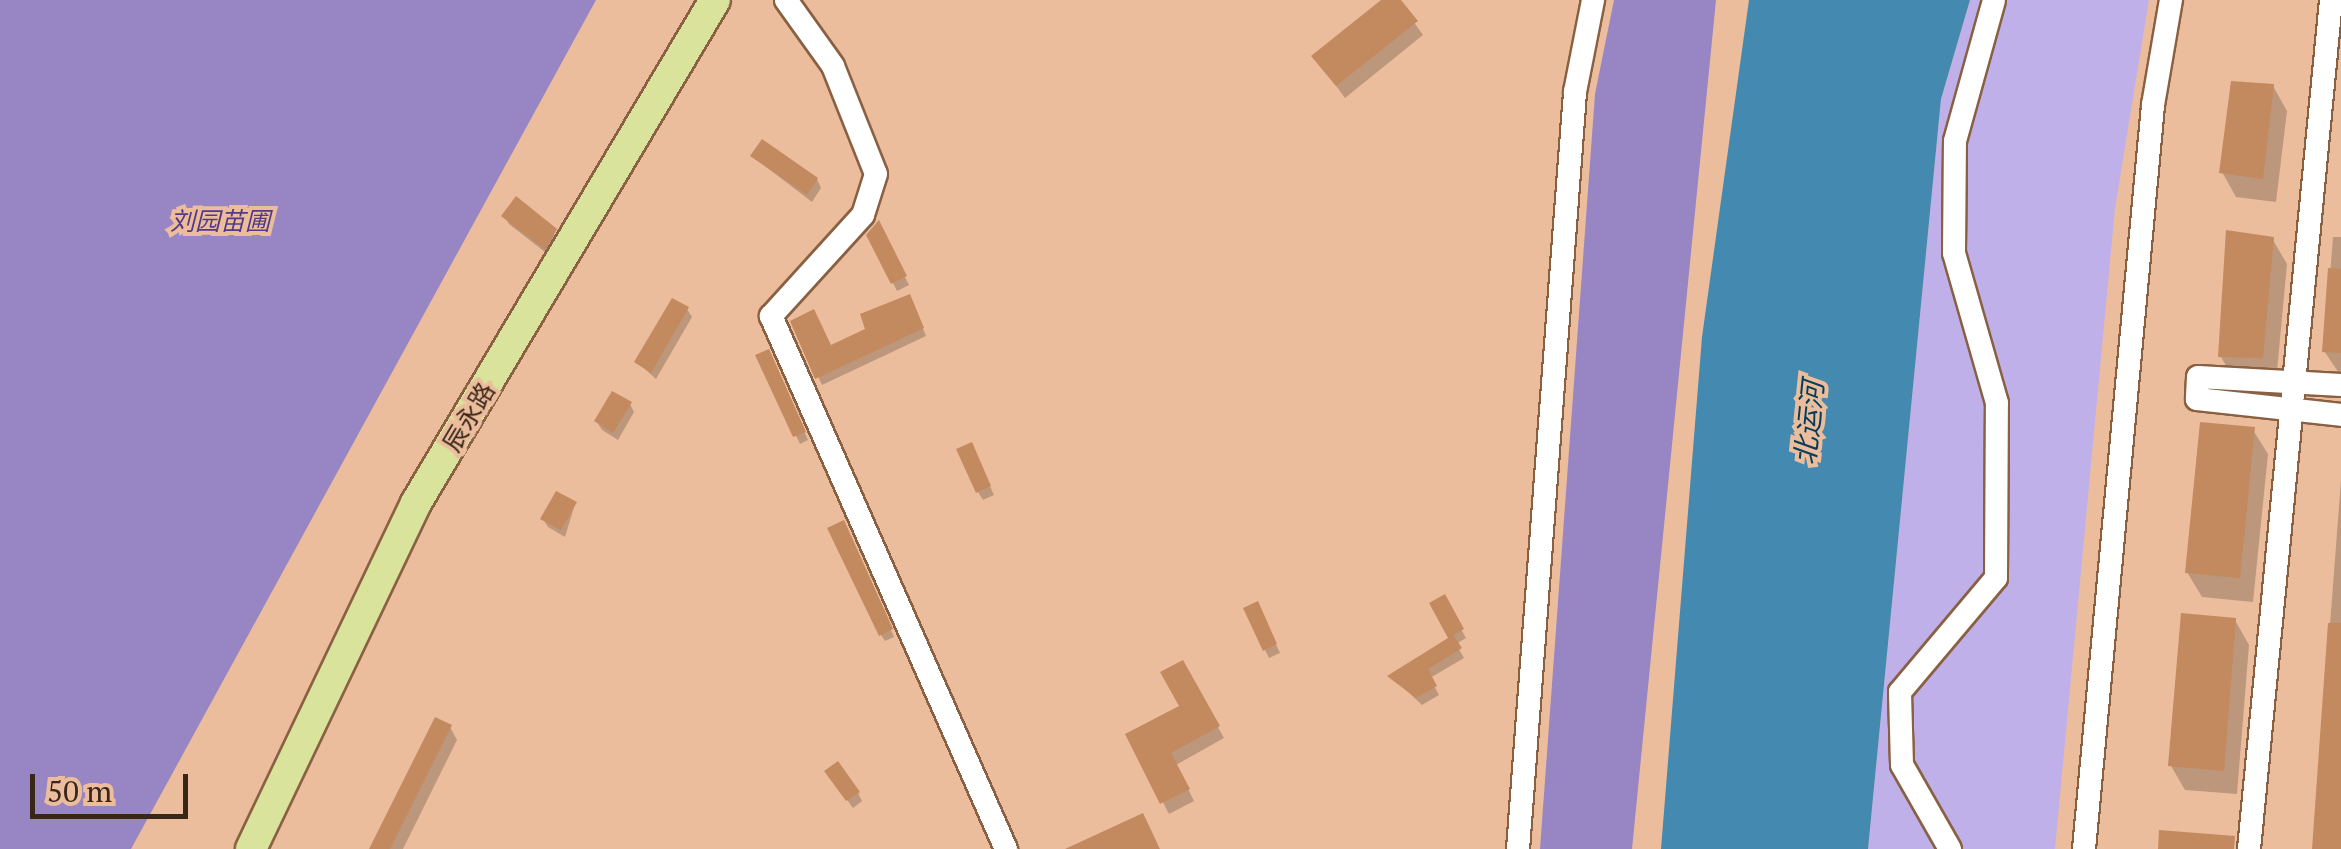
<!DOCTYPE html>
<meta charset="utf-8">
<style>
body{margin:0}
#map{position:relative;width:2341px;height:849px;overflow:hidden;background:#ecbd9c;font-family:"PT Serif","Noto Sans SC",serif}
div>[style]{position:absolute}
.green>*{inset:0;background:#bfb0ea}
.forest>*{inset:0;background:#9786c3}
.water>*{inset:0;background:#4489b0}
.shadow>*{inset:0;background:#0003}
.building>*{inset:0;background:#c3895f}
.roads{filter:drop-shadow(2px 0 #896042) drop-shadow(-2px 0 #896042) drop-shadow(0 2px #896042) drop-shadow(0 -2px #896042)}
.minor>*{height:22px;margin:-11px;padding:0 11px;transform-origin:11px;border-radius:11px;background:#fff}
.major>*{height:30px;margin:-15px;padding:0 15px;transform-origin:15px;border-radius:15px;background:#d9e39b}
span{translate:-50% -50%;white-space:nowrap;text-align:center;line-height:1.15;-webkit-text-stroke:8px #ecbd9c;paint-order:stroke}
.park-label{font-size:25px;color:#543a86;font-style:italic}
.street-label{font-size:25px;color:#382619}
.water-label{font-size:28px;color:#033e5a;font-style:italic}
.scale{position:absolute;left:30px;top:774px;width:158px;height:45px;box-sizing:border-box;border:5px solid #382619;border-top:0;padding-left:12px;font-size:30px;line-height:35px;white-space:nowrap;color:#382619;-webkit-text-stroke:8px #ecbd9c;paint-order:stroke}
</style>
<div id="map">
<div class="green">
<i style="clip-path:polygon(1970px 0,2149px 0,2115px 208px,2055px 849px,1868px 849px,1941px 99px)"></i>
</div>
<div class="forest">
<i style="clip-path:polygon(0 0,596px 0,131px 849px,0 849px)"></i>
<i style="clip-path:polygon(1614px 0,1716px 0,1632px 849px,1540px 849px,1595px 94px)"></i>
</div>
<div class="water">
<i style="clip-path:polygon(1749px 0,1970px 0,1941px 99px,1868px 849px,1661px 849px,1702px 337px)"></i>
</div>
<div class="shadow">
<i style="clip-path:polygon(1385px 0,1398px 0,1423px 35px,1345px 98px,1314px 56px)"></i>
<i style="clip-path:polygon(2273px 86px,2287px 111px,2276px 202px,2236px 197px,2222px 172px)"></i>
<i style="clip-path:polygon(753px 157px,817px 179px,821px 188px,812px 202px)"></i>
<i style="clip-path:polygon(504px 216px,555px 230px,550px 256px,509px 224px)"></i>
<i style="clip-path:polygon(878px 224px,909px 285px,897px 291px,869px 235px)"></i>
<i style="clip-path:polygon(2333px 237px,2341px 237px,2341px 376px,2324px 351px)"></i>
<i style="clip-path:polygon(2273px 240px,2287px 264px,2276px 382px,2235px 381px,2221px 357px)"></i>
<i style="clip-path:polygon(913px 304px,926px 336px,822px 385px,793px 322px,831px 348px)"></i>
<i style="clip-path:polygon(687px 309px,692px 317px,656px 379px,637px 362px)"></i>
<i style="clip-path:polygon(758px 356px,773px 360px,808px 440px,800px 444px)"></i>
<i style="clip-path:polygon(630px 404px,634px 412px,618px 440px,602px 430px,597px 422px)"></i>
<i style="clip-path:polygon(2253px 430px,2268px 454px,2253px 602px,2202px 597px,2187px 572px)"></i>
<i style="clip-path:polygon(975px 453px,994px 495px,983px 500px,978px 492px)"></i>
<i style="clip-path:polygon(2341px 480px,2341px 849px,2313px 849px)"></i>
<i style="clip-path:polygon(575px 504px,565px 537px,548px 527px,543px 519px)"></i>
<i style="clip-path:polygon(847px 529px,894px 637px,885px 641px,881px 635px)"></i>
<i style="clip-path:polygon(1444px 598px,1466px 638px,1456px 644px,1464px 658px,1430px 678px,1439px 695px,1422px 705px,1391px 676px,1451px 639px)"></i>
<i style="clip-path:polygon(1261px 612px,1280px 653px,1269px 658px,1265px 650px)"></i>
<i style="clip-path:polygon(2235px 620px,2249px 645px,2237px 794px,2185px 790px,2171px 766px)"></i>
<i style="clip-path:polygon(1182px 663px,1224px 738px,1176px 765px,1194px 801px,1169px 814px,1128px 735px,1182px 707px)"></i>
<i style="clip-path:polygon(450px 727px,457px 740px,403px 849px,372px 849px)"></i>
<i style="clip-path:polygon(832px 779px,858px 793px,862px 801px,853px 808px)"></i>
</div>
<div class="building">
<i style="clip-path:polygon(1381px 0,1401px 0,1418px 21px,1336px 86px,1311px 56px)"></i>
<i style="clip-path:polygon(2231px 81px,2274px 84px,2263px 179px,2219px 173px)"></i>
<i style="clip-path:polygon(762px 139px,818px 178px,807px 195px,750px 156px)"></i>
<i style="clip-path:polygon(516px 196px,557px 229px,545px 250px,501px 216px)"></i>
<i style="clip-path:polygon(879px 220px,907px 276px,891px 284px,866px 235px)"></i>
<i style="clip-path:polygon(2226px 230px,2274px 237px,2263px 358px,2218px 357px)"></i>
<i style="clip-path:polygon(2328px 268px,2341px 269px,2341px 353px,2322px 352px)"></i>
<i style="clip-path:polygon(910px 294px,924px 328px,815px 379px,790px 321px,814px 309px,831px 345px,865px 329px,860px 314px)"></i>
<i style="clip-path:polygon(672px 298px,689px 307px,651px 373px,634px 362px)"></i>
<i style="clip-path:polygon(769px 349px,806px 432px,793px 437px,755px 355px)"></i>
<i style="clip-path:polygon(612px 391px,632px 402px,613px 433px,594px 421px)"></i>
<i style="clip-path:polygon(2200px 422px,2255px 427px,2240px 578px,2185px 573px)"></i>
<i style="clip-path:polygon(972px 442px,991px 486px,976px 493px,956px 449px)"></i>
<i style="clip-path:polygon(556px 491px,577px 502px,561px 530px,540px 519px)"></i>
<i style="clip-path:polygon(844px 520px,893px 629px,879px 636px,827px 528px)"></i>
<i style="clip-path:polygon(1445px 594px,1464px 629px,1453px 635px,1462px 648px,1428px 669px,1437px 686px,1416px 698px,1387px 676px,1448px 638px,1429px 603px)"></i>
<i style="clip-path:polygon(1258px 601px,1277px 644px,1263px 651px,1243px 608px)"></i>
<i style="clip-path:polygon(2181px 613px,2236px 618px,2224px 771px,2168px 766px)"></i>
<i style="clip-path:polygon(2328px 623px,2341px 623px,2341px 849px,2312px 849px)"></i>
<i style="clip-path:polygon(1183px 660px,1220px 726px,1171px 753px,1190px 789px,1160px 804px,1125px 734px,1179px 706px,1160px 672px)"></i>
<i style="clip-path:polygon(435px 717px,452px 725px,390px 849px,369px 849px)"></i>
<i style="clip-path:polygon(838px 761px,860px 792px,846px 801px,824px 771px)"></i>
<i style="clip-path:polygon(1143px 813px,1160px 849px,1065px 849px)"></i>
<i style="clip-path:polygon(2159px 830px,2235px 836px,2234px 849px,2158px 849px)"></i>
</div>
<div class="roads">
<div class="minor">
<i style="left:786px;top:0;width:81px;rotate:54.5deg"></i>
<i style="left:833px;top:66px;width:116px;rotate:68.3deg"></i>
<i style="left:876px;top:174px;width:43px;rotate:107.6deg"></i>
<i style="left:863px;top:215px;width:137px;rotate:132.3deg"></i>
<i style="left:771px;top:316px;width:583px;rotate:66.21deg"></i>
<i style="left:2341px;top:385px;width:143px;rotate:-176.8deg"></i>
<i style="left:2198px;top:377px;width:22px;rotate:93deg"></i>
<i style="left:2197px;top:399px;width:145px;rotate:6.3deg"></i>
<i style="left:1518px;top:849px;width:759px;rotate:-85.69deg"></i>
<i style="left:1575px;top:92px;width:94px;rotate:-78.9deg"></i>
<i style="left:1950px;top:849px;width:97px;rotate:-119.7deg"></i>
<i style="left:1902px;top:765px;width:73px;rotate:-91.6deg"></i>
<i style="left:1900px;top:692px;width:149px;rotate:-49.9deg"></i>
<i style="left:1996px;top:578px;width:175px;rotate:-89.7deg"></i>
<i style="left:1997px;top:403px;width:156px;rotate:-106deg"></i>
<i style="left:1954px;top:253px;width:112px;rotate:-89.5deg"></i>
<i style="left:1955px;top:141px;width:146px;rotate:-74.5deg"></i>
<i style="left:2084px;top:849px;width:747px;rotate:-84.7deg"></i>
<i style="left:2153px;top:105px;width:107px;rotate:-80.3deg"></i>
<i style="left:2249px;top:849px;width:853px;rotate:-84.48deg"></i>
</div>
<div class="major">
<i style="left:251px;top:849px;width:383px;rotate:-64.5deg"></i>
<i style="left:416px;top:503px;width:585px;rotate:-59.27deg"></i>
</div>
</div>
<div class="park-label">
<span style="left:220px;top:221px">刘园苗圃</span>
</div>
<div class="street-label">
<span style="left:469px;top:417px;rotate:-59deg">辰永路</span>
</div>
<div class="water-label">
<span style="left:1809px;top:423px;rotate:-84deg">北运河</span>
</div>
<div class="scale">50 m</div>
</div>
